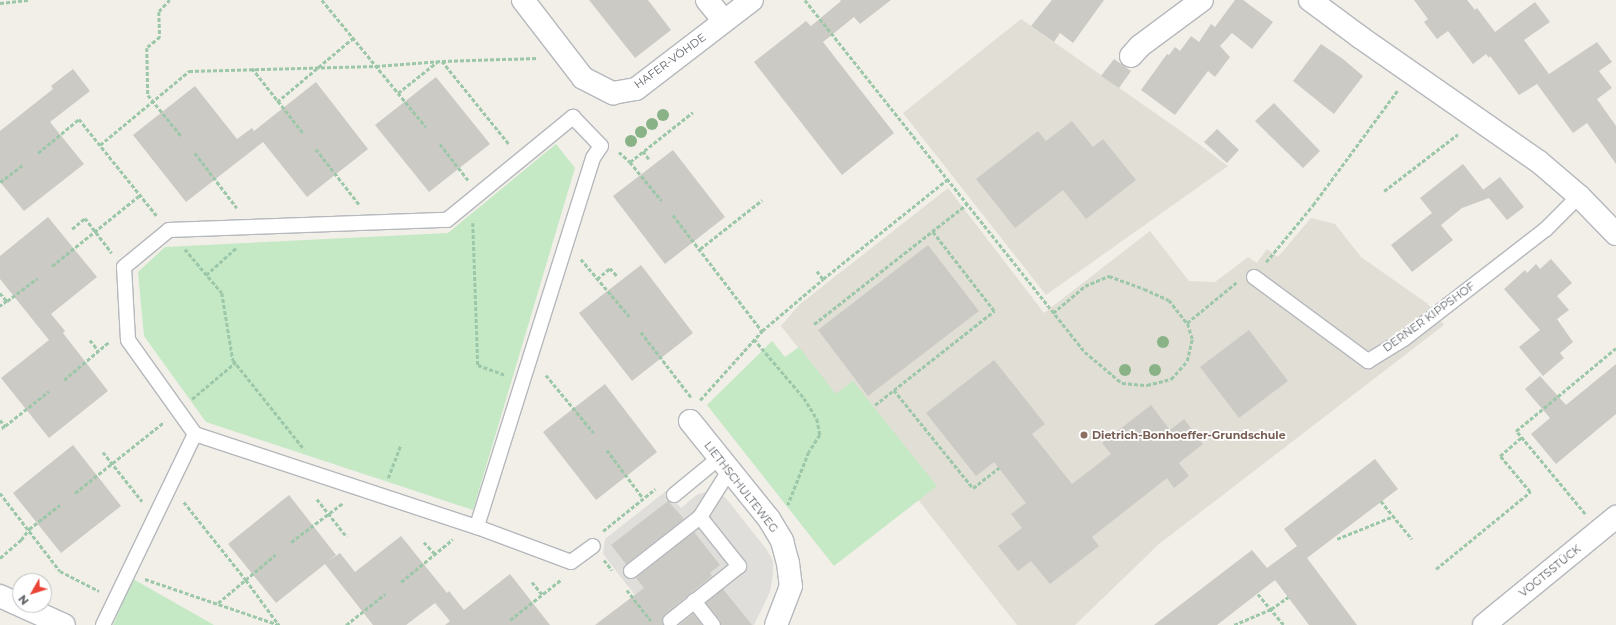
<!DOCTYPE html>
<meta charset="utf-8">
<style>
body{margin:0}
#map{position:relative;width:1616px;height:625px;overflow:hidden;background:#f1efe8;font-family:Montserrat,sans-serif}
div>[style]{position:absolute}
.industrial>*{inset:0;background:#e0deda}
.education>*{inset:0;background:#e1ded6}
.green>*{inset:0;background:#c5e8c5}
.building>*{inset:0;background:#cccac5}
.path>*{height:2.5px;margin-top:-1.25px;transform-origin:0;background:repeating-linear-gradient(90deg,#9cc7a9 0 4px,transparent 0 6px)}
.roads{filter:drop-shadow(1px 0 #b5b8bc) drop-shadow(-1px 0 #b5b8bc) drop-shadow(0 1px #b5b8bc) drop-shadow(0 -1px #b5b8bc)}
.lane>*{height:14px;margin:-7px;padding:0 7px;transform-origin:7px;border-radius:7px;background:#fff}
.street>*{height:22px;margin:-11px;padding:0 11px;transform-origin:11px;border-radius:11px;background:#fff}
.trees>*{width:12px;height:12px;margin:-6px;border-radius:50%;background:#89b387}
.dots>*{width:11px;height:11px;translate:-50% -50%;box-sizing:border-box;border:2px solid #fff;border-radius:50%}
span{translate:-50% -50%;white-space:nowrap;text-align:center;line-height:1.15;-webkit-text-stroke:3.5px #fff;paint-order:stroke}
.street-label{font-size:11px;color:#5f6368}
.education-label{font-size:11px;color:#785e54;font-weight:700}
.left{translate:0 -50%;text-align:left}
.north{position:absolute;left:12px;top:573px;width:40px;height:40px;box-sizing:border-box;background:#fff;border:1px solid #bfc1c3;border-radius:50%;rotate:231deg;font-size:11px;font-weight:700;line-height:16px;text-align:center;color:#5f6368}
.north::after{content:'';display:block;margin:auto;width:14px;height:18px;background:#ea4335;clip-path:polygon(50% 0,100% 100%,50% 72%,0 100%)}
</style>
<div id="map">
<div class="industrial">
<i style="clip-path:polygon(666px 491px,681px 508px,698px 494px,706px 492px,716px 493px,725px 497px,767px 550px,773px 561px,773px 575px,770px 592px,754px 625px,658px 625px,603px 554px,605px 539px)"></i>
</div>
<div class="education">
<i style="clip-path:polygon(1021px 19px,1185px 134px,1228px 166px,1046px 295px,903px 113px)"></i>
<i style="clip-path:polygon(948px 188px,1044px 313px,1150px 231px,1189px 281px,1215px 282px,1248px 257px,1257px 263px,1267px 249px,1278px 257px,1311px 218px,1335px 224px,1361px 257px,1428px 304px,1444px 325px,1159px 544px,1075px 625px,1017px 625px,781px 326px,800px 304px)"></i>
</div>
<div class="green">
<i style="clip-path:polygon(556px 144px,575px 168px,473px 510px,206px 422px,144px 336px,138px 272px,165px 247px,448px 233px)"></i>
<i style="clip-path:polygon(772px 341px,785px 357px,799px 347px,836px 394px,853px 381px,937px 486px,834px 566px,707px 405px)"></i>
<i style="clip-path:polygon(133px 579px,214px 625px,113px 625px)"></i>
</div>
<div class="building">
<i style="clip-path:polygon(589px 0,648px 0,671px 30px,635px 58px)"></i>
<i style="clip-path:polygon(840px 0,891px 0,860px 24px,854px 17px,823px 42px,894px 133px,842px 175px,754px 62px,806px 21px,811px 26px,841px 1px)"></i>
<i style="clip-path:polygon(1052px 0,1104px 0,1073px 43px,1060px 33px,1054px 42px,1031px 26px)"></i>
<i style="clip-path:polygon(1235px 0,1243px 0,1273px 22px,1252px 49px,1232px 33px,1220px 46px,1230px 57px,1215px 77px,1208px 71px,1175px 115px,1141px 90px,1167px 54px,1169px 55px,1175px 47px,1180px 51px,1191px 36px,1199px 42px,1211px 24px,1215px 27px)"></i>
<i style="clip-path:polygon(1414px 0,1467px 0,1475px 10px,1477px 8px,1495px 32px,1535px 2px,1550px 22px,1524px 40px,1549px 74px,1597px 42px,1612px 62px,1599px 71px,1612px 88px,1597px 99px,1616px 126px,1616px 164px,1587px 123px,1573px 133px,1537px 84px,1519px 95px,1490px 56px,1489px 58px,1486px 54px,1473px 64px,1448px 31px,1437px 39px,1424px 22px,1428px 19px)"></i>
<i style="clip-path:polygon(1321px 44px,1343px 59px,1363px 76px,1334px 114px,1293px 81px)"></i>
<i style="clip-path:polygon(1114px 59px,1131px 71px,1119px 88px,1101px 76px)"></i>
<i style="clip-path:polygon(73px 69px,90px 91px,50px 122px,84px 164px,24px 211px,0 182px,0 131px,53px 89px,51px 86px)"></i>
<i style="clip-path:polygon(436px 77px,490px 144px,429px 192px,375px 125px)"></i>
<i style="clip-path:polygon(316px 82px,368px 149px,307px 197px,263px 142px,186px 202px,133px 135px,195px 86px,237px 139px,252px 128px,254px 131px)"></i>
<i style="clip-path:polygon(1274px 103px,1320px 151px,1303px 168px,1255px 121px)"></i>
<i style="clip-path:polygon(1072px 121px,1093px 147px,1103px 139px,1136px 180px,1086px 219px,1063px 190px,1015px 228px,976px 179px,1038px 131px,1046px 141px)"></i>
<i style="clip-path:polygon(1217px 129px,1239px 150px,1227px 163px,1204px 142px)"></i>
<i style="clip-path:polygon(673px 150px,725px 217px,665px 264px,613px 196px)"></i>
<i style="clip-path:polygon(1463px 164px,1485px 192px,1483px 190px,1500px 177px,1524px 207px,1507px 220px,1489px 198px,1462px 208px,1441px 225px,1453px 240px,1412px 272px,1391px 245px,1432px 213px,1420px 198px)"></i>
<i style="clip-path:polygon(48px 217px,97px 277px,51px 314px,65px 331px,63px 333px,108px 391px,49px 438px,1px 378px,49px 340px,0 279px,0 256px)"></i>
<i style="clip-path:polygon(928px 245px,979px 311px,868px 396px,818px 330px)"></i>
<i style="clip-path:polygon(1551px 259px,1572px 283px,1557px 296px,1569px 310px,1557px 319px,1573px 342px,1560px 353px,1564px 358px,1543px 376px,1519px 347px,1540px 330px,1504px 289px,1525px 270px,1527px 273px,1536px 264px,1540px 269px)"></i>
<i style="clip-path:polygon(641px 265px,693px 333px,632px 381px,579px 313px)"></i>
<i style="clip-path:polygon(1249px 330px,1288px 381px,1239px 418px,1200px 367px)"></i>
<i style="clip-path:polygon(994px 360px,1045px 424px,1032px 434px,1072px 484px,1111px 454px,1102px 443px,1151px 405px,1170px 430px,1184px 419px,1203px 444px,1179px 463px,1189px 476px,1174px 488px,1167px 478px,1092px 537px,1099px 546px,1050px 584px,1031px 561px,1018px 571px,998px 546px,1022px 528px,1011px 514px,1026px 503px,994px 462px,976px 476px,926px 413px)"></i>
<i style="clip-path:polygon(1616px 364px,1616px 414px,1556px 464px,1531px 434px,1550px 418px,1525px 389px,1540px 376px,1566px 405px)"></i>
<i style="clip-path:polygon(605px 384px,657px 452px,596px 500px,543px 432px)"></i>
<i style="clip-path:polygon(73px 445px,121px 506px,61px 553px,13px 493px)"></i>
<i style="clip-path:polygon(1375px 459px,1398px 489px,1307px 558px,1357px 625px,1309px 625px,1275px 580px,1217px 625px,1154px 625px,1252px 550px,1267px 568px,1297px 546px,1284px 529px)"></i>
<i style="clip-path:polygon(289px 495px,336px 555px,327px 562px,340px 553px,355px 572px,401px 536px,447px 593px,449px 591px,464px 610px,510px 574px,550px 625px,445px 625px,450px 621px,435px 603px,406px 625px,373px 625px,325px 564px,276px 603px,228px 544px)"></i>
<i style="clip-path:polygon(668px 501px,684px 519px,626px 564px,611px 545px)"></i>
<i style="clip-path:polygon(694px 532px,720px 565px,710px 573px,712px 576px,665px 614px,662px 618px,663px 625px,595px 625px,644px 588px,636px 578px)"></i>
<i style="clip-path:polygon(723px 589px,752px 625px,721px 625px,720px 620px,706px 603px)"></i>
<i style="clip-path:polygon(693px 614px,702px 625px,679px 625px)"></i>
</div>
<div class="path">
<i style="left:170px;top:0;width:16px;rotate:133deg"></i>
<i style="left:159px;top:12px;width:25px;rotate:88deg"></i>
<i style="left:160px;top:37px;width:17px;rotate:140deg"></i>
<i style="left:147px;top:48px;width:47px;rotate:88.8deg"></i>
<i style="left:148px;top:95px;width:54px;rotate:51deg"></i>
<i style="left:322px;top:0;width:164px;rotate:50.7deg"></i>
<i style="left:805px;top:0;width:450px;rotate:51.5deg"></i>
<i style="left:1085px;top:352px;width:48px;rotate:40deg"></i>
<i style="left:1122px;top:383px;width:25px;rotate:5deg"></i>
<i style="left:1147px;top:385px;width:25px;rotate:-14deg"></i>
<i style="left:1171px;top:379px;width:24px;rotate:-48deg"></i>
<i style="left:1187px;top:361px;width:23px;rotate:-77deg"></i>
<i style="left:1192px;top:339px;width:17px;rotate:-107deg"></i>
<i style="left:1187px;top:323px;width:65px;rotate:-39.4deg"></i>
<i style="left:0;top:3px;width:30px;rotate:-6deg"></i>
<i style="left:442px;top:61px;width:107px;rotate:51.1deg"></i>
<i style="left:252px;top:68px;width:84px;rotate:51.8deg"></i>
<i style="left:398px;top:93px;width:50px;rotate:-38.5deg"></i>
<i style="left:277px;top:102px;width:99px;rotate:-40.1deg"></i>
<i style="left:440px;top:144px;width:46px;rotate:52.1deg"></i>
<i style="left:100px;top:145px;width:116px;rotate:-39.7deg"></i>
<i style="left:189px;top:71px;width:187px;rotate:-1.5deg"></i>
<i style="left:376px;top:66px;width:66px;rotate:-4.3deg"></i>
<i style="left:442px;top:61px;width:96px;rotate:-1.8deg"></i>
<i style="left:316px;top:149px;width:70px;rotate:52deg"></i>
<i style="left:643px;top:151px;width:10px;rotate:53deg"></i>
<i style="left:619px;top:152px;width:15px;rotate:42deg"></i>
<i style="left:630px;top:162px;width:50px;rotate:50.6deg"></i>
<i style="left:38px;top:153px;width:53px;rotate:-39.7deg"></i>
<i style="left:79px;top:119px;width:124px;rotate:51.2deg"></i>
<i style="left:195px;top:153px;width:69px;rotate:52.6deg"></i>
<i style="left:630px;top:162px;width:80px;rotate:-38.4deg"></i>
<i style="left:0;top:182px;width:30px;rotate:-37deg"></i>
<i style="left:1384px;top:191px;width:93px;rotate:-37.6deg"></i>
<i style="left:673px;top:215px;width:146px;rotate:52.5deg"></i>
<i style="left:473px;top:223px;width:142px;rotate:88deg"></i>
<i style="left:478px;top:365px;width:29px;rotate:20deg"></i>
<i style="left:72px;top:229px;width:17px;rotate:-40deg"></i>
<i style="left:85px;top:218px;width:44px;rotate:52.4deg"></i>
<i style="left:185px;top:249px;width:57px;rotate:49.9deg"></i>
<i style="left:222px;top:293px;width:68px;rotate:80.7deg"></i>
<i style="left:233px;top:360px;width:114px;rotate:51.4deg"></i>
<i style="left:700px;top:249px;width:79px;rotate:-38.3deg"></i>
<i style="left:581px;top:259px;width:75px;rotate:49.9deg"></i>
<i style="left:1266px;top:262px;width:74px;rotate:-50.5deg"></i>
<i style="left:1313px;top:205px;width:142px;rotate:-53.6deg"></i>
<i style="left:52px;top:266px;width:113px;rotate:-38.9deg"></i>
<i style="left:817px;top:271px;width:10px;rotate:53deg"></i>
<i style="left:206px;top:275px;width:42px;rotate:-42.1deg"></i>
<i style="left:597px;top:279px;width:17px;rotate:-40deg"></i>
<i style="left:610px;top:268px;width:12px;rotate:48deg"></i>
<i style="left:0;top:293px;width:11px;rotate:49deg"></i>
<i style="left:7px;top:301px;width:9px;rotate:144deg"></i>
<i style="left:7px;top:301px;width:38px;rotate:-37deg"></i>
<i style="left:1053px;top:313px;width:42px;rotate:-40.2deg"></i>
<i style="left:1085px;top:286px;width:26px;rotate:-23deg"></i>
<i style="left:1109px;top:276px;width:37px;rotate:20deg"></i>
<i style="left:1144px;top:289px;width:27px;rotate:24deg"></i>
<i style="left:1169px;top:300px;width:29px;rotate:52deg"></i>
<i style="left:814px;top:324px;width:194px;rotate:-38.1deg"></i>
<i style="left:641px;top:332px;width:82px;rotate:52.4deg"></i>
<i style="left:754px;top:339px;width:77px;rotate:49.7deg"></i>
<i style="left:804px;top:398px;width:25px;rotate:58deg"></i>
<i style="left:817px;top:419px;width:16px;rotate:79deg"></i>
<i style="left:820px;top:435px;width:20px;rotate:123deg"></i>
<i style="left:809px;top:452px;width:57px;rotate:111.6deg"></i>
<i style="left:90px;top:340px;width:13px;rotate:51deg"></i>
<i style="left:546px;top:375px;width:75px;rotate:50.4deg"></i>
<i style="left:64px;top:380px;width:60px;rotate:-40.3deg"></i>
<i style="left:894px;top:390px;width:126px;rotate:51.1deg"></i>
<i style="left:973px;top:488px;width:33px;rotate:-38deg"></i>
<i style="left:192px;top:399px;width:57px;rotate:-40.1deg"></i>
<i style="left:700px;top:400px;width:93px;rotate:-48.1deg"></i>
<i style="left:762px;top:331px;width:80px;rotate:-40.4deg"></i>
<i style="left:823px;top:279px;width:160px;rotate:-38.7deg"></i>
<i style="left:875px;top:405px;width:152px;rotate:-38.3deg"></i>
<i style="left:994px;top:311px;width:101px;rotate:-127.8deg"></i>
<i style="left:0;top:420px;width:8px;rotate:50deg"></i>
<i style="left:5px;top:426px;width:6px;rotate:141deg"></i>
<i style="left:5px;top:426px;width:56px;rotate:-38.5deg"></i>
<i style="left:607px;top:450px;width:60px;rotate:53.1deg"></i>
<i style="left:103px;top:452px;width:63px;rotate:51.5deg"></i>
<i style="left:388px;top:478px;width:36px;rotate:-69deg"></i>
<i style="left:0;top:493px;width:98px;rotate:52.4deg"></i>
<i style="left:60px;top:571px;width:44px;rotate:27.1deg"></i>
<i style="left:75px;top:493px;width:114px;rotate:-38.6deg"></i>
<i style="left:317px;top:499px;width:48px;rotate:51.7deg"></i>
<i style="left:1381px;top:501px;width:49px;rotate:50.8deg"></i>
<i style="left:184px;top:502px;width:100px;rotate:51.5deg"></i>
<i style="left:246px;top:580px;width:56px;rotate:53.7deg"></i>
<i style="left:1585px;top:514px;width:108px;rotate:-129.7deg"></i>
<i style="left:1516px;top:431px;width:130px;rotate:-39.7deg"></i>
<i style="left:603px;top:531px;width:67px;rotate:-38.9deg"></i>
<i style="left:1337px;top:539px;width:61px;rotate:-22deg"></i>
<i style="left:291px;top:542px;width:65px;rotate:-36.9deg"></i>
<i style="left:424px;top:542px;width:16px;rotate:47deg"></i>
<i style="left:0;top:558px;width:28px;rotate:-41deg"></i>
<i style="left:21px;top:540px;width:14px;rotate:-54deg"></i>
<i style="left:29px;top:529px;width:39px;rotate:-38deg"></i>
<i style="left:604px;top:560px;width:13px;rotate:51deg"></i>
<i style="left:1436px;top:569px;width:122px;rotate:-39.3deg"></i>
<i style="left:1530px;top:492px;width:47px;rotate:-129.8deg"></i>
<i style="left:1500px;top:456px;width:29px;rotate:-41deg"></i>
<i style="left:145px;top:579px;width:142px;rotate:18.9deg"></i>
<i style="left:401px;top:582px;width:67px;rotate:-39.6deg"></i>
<i style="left:532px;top:582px;width:16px;rotate:50deg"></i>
<i style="left:627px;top:590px;width:39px;rotate:52deg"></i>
<i style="left:1258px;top:594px;width:40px;rotate:50deg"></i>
<i style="left:218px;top:603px;width:75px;rotate:-40.1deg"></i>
<i style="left:510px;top:620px;width:66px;rotate:-38.3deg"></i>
<i style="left:346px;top:625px;width:50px;rotate:-38.5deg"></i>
<i style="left:1234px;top:625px;width:40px;rotate:-23.4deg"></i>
<i style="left:1271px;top:609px;width:21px;rotate:-35deg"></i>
</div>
<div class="roads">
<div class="lane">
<i style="left:1254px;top:277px;width:142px;rotate:36.4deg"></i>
<i style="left:1368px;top:361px;width:42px;rotate:-31.4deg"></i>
<i style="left:1404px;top:339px;width:180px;rotate:-37.8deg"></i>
<i style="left:1546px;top:229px;width:47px;rotate:-45deg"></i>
<i style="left:195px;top:434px;width:115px;rotate:-125.5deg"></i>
<i style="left:128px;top:340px;width:73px;rotate:-93.1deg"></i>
<i style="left:124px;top:267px;width:58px;rotate:-39.4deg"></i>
<i style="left:169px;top:230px;width:278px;rotate:-2.1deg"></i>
<i style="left:447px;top:220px;width:163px;rotate:-39.3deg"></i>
<i style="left:573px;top:117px;width:40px;rotate:46deg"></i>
<i style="left:601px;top:146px;width:14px;rotate:124deg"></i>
<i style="left:593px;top:158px;width:387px;rotate:107.5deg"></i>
<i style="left:477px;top:527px;width:100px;rotate:20.4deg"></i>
<i style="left:571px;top:562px;width:27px;rotate:-36deg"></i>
<i style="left:674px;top:495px;width:58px;rotate:-39.4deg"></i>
<i style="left:700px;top:517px;width:54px;rotate:-57.8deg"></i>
<i style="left:631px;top:571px;width:88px;rotate:-38deg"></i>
<i style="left:700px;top:517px;width:63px;rotate:51.5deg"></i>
<i style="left:739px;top:566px;width:88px;rotate:141.4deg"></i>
<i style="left:694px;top:601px;width:31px;rotate:52deg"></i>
<i style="left:103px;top:625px;width:212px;rotate:-64.3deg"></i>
<i style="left:195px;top:434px;width:297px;rotate:18.3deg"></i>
</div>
<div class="street">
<i style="left:523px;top:0;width:98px;rotate:52.4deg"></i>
<i style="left:583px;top:78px;width:34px;rotate:27deg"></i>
<i style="left:613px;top:93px;width:23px;rotate:-10deg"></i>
<i style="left:636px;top:89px;width:146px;rotate:-37.5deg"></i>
<i style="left:707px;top:0;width:27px;rotate:51deg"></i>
<i style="left:1310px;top:0;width:62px;rotate:36.5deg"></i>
<i style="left:1360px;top:37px;width:217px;rotate:34.9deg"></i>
<i style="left:1538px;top:161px;width:54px;rotate:40.5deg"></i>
<i style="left:1579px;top:196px;width:53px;rotate:45.8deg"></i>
<i style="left:1131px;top:56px;width:13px;rotate:-48deg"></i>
<i style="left:1140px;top:46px;width:77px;rotate:-36.6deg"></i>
<i style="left:690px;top:421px;width:126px;rotate:51.1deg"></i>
<i style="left:769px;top:519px;width:26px;rotate:59deg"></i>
<i style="left:782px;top:541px;width:23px;rotate:75deg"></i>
<i style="left:788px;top:563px;width:23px;rotate:83deg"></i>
<i style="left:791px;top:586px;width:42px;rotate:111deg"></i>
<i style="left:0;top:596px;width:70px;rotate:24.4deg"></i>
<i style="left:1484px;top:625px;width:171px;rotate:-39.3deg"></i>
</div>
</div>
<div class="trees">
<i style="left:663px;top:115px"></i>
<i style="left:652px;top:124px"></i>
<i style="left:641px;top:132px"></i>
<i style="left:631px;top:141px"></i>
<i style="left:1163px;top:342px"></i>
<i style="left:1125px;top:370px"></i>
<i style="left:1155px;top:370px"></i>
</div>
<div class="dots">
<i style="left:1084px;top:435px;background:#8d6e63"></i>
</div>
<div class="street-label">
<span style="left:670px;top:61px;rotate:-36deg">HAFER-VÖHDE</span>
<span style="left:1429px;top:317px;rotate:-36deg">DERNER KIPPSHOF</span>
<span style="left:741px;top:487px;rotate:52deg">LIETHSCHULTEWEG</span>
<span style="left:1550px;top:571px;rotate:-39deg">VOGTSSTÜCK</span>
</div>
<div class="education-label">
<span class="left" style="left:1092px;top:435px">Dietrich-Bonhoeffer-Grundschule</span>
</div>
<div class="north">N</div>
</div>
